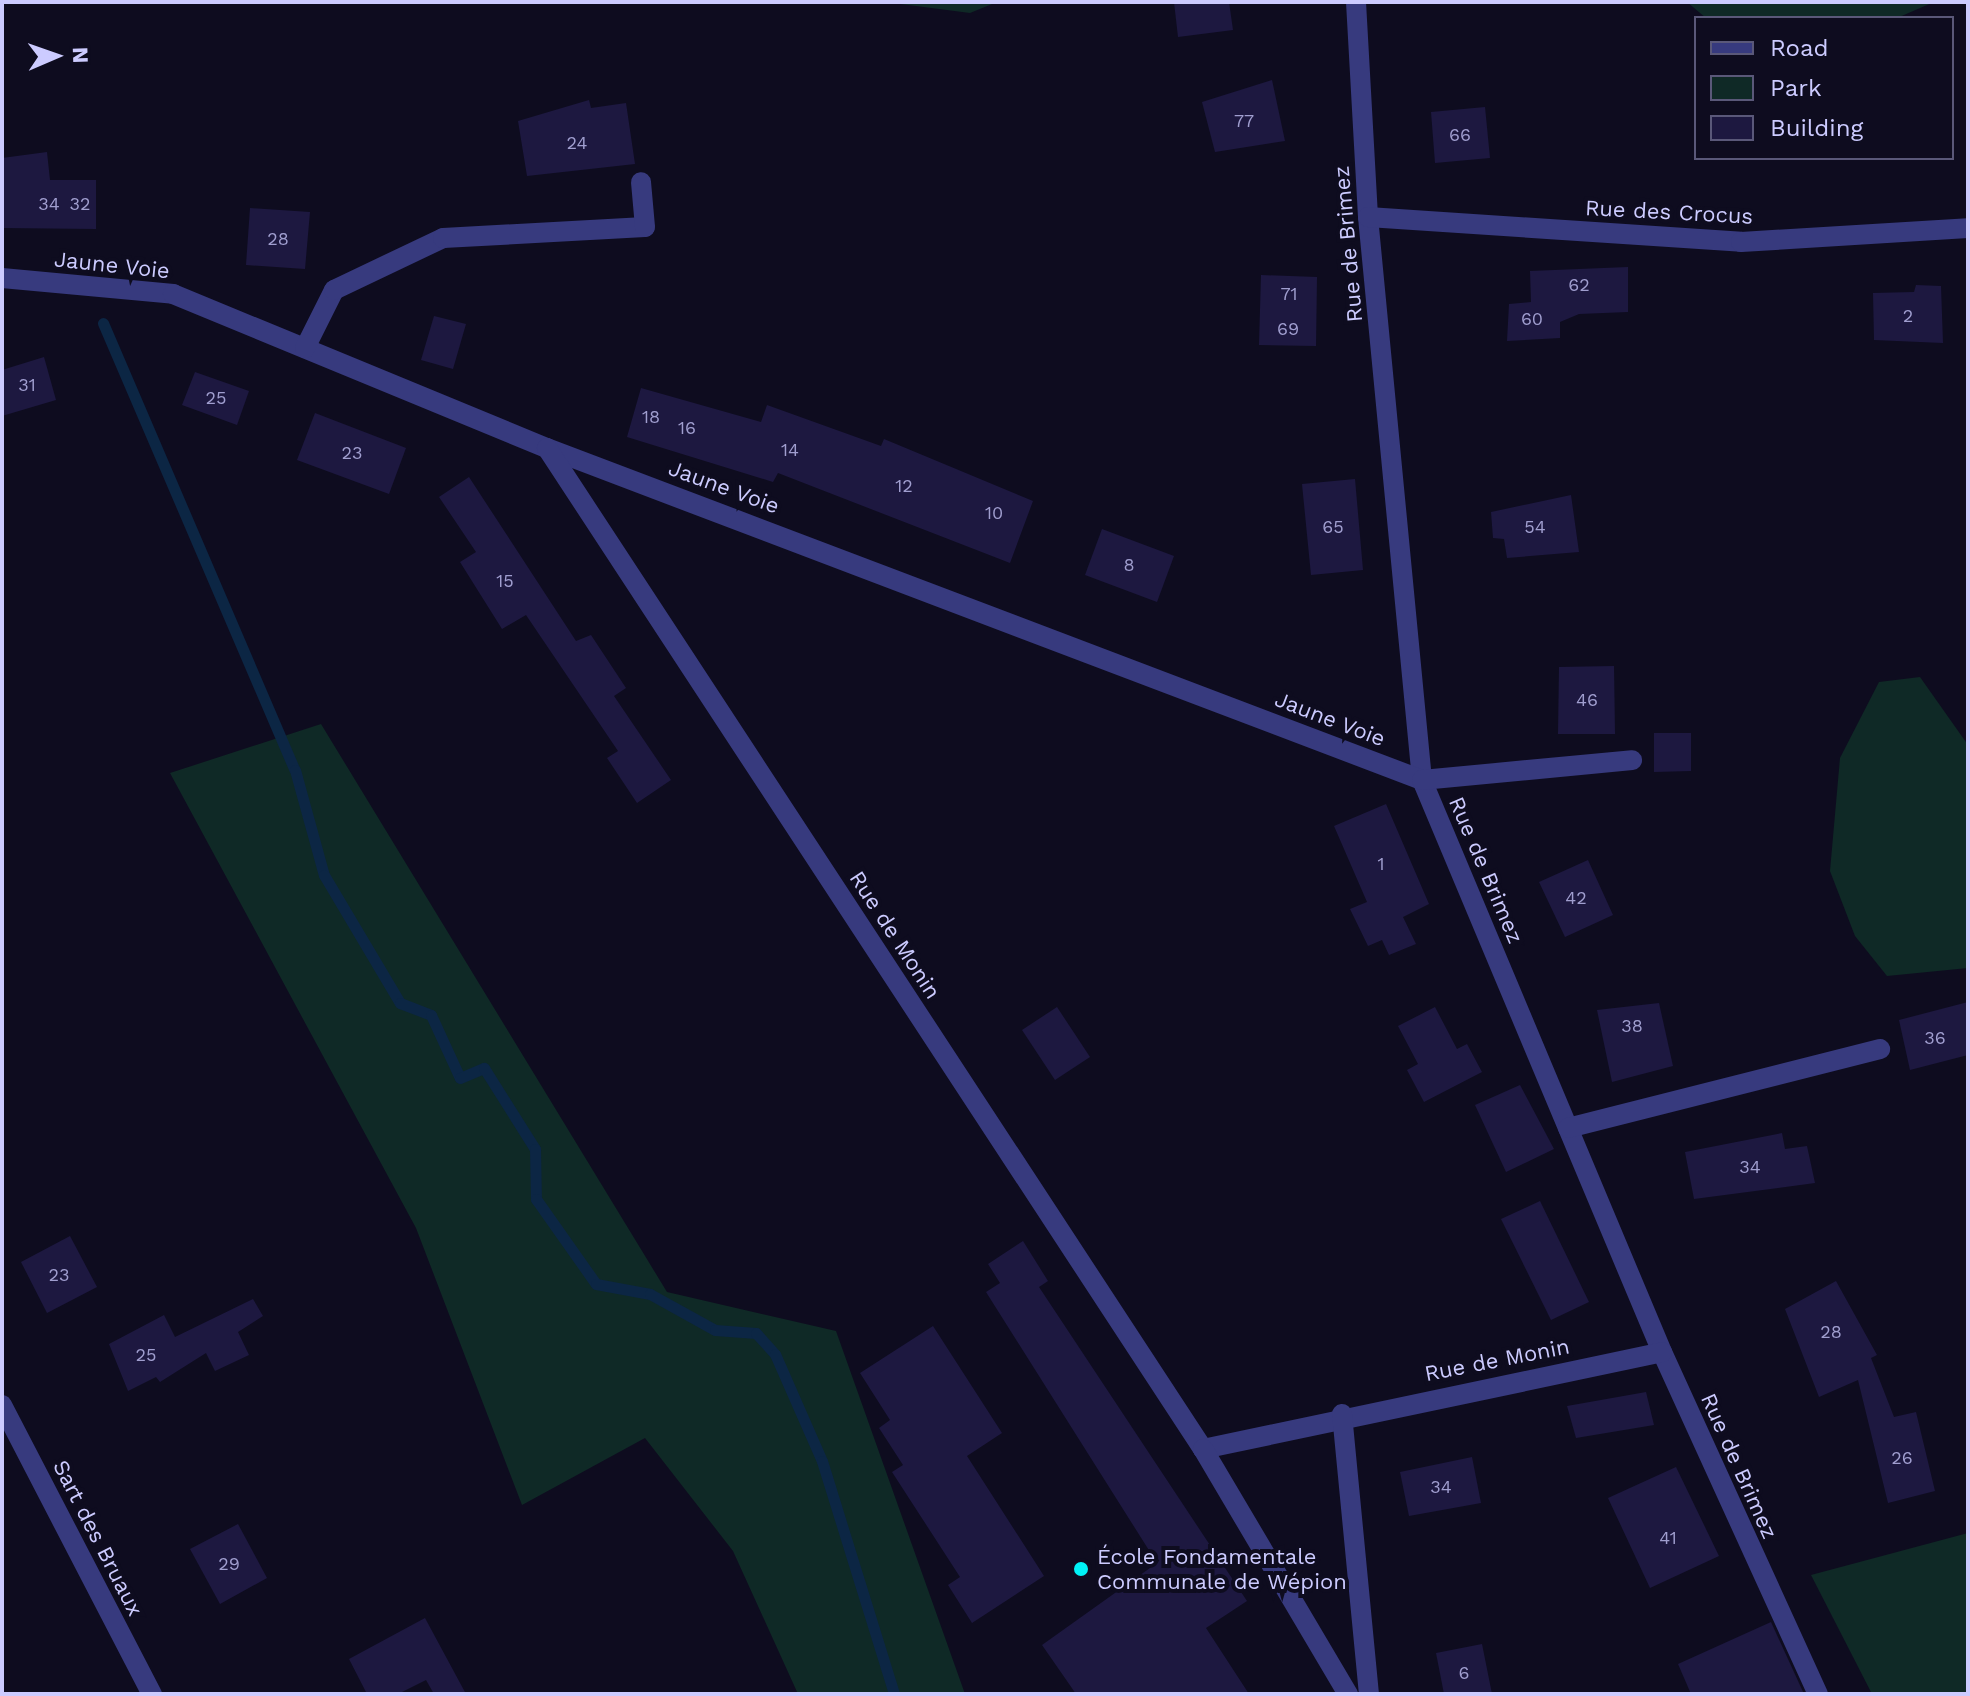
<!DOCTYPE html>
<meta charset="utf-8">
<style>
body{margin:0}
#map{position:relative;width:1970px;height:1696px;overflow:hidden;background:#0e0c1f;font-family:"Work Sans",sans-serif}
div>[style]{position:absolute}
.green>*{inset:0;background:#0f2926}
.stream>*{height:11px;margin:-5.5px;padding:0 5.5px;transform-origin:5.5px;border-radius:5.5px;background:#0c2644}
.building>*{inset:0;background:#1d1840}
.minor>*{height:20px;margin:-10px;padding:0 10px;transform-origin:10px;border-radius:10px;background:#373a7e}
.dots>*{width:22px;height:22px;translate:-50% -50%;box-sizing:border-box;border:4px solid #0e0c1f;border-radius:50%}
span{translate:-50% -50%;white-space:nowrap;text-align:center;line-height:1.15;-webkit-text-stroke:8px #0e0c1f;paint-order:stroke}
.number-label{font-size:18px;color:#a09ecf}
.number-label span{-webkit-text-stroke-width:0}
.street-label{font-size:22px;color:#cccbff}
.poi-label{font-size:22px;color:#cccbff}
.left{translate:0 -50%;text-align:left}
.frame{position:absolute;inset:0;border:4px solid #cccbff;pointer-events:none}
.legend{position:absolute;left:1694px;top:16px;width:260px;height:144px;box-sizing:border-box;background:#0e0c1f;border:2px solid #5a5879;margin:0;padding:10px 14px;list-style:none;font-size:24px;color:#cccbff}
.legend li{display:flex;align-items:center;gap:16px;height:40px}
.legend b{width:40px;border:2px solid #5a5879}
.north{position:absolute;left:16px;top:16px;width:80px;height:80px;-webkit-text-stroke:6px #0e0c1f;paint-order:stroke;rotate:88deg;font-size:22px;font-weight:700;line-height:32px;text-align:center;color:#cccbff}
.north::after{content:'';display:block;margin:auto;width:28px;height:36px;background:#cccbff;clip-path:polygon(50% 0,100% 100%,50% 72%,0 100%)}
</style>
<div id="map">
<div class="green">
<i style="clip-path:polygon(885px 2px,997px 2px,970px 13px)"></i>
<i style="clip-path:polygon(1687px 2px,1934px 2px,1897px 18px,1706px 18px)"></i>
<i style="clip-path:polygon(1920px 677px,1968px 745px,1968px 968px,1887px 976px,1855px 936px,1830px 871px,1840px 758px,1879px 682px)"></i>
<i style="clip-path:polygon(321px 724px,667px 1292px,836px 1331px,965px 1694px,798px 1694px,733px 1551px,645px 1438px,522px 1505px,416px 1228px,170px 773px)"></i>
<i style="clip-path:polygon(1968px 1533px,1968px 1694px,1872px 1694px,1811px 1575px)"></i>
</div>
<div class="stream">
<i style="left:103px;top:323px;width:486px;rotate:66.8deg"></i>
<i style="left:295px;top:770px;width:109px;rotate:74.6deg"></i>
<i style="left:324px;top:875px;width:149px;rotate:59.3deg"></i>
<i style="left:400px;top:1003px;width:33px;rotate:21deg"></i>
<i style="left:431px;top:1015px;width:69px;rotate:65.3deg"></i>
<i style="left:460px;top:1078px;width:26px;rotate:-23deg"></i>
<i style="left:484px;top:1068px;width:96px;rotate:57.8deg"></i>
<i style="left:535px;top:1149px;width:50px;rotate:88.9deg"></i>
<i style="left:536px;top:1199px;width:104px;rotate:54.8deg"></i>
<i style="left:596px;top:1284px;width:55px;rotate:10.5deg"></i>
<i style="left:650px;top:1294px;width:74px;rotate:29deg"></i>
<i style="left:715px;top:1330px;width:41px;rotate:4.2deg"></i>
<i style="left:756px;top:1333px;width:28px;rotate:48deg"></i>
<i style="left:775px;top:1354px;width:117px;rotate:66.3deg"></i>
<i style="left:822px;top:1461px;width:244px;rotate:72.8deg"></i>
</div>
<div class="building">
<i style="clip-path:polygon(1174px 2px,1229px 2px,1233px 30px,1178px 37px)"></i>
<i style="clip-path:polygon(1272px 80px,1285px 141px,1215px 152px,1202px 102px)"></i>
<i style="clip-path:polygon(589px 100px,591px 108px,626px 103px,635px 164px,527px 176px,518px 121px)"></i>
<i style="clip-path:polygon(1485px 107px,1490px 158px,1435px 163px,1431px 112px)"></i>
<i style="clip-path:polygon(47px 152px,50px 180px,96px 180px,96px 229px,2px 228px,2px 158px)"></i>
<i style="clip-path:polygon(250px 208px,310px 212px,305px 269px,246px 265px)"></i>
<i style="clip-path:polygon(1628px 267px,1628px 312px,1579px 314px,1560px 322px,1560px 338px,1507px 341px,1509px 304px,1531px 302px,1530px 271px)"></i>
<i style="clip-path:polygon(1261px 275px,1317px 277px,1316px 346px,1259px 345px)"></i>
<i style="clip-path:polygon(1916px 285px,1941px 286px,1943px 343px,1874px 340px,1873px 293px,1914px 292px)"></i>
<i style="clip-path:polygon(434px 316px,466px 324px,453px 369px,421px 360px)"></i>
<i style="clip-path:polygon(44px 357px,56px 400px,2px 416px,2px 370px)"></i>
<i style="clip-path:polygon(195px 372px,249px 391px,237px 425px,182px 405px)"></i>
<i style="clip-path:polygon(641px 388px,761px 422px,767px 405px,881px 446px,884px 439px,1033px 501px,1010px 563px,778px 473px,773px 482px,627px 437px)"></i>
<i style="clip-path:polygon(315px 413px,406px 448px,389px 494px,297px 460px)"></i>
<i style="clip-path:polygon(469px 477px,576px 641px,591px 635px,626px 688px,614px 696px,671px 780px,637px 803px,607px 758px,618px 751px,526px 615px,502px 629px,460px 562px,476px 552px,439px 497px)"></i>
<i style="clip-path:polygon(1355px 479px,1363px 570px,1311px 575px,1302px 484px)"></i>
<i style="clip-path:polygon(1571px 495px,1579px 552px,1507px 558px,1504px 539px,1493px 538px,1491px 512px)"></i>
<i style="clip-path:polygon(1102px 529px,1174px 556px,1157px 602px,1085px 575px)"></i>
<i style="clip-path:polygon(1614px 666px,1615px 734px,1558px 734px,1559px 667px)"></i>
<i style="clip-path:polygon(1654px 733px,1691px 733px,1691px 771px,1654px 772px)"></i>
<i style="clip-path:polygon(1386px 804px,1429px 904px,1403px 917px,1416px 944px,1389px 955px,1382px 940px,1368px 946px,1350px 909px,1367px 902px,1334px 826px)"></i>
<i style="clip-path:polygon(1588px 860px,1613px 915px,1565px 937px,1539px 882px)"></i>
<i style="clip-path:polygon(1968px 1002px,1968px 1055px,1910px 1070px,1899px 1020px)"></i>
<i style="clip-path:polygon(1659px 1003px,1673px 1066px,1612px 1082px,1597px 1010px)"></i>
<i style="clip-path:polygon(1057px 1007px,1090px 1057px,1055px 1080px,1022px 1030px)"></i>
<i style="clip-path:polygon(1435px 1007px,1457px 1049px,1467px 1044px,1482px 1072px,1424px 1102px,1407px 1070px,1418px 1064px,1398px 1026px)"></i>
<i style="clip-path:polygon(1520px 1085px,1554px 1149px,1506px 1172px,1475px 1105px)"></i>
<i style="clip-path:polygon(1782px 1133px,1785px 1149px,1807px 1146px,1815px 1183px,1694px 1199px,1685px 1152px)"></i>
<i style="clip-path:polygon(1540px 1201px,1589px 1302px,1551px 1320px,1501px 1219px)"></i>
<i style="clip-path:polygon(70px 1236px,97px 1287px,47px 1313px,21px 1262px)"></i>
<i style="clip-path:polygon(1023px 1241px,1048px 1281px,1039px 1287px,1247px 1601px,1206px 1628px,1249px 1694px,1076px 1694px,1042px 1645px,1157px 1563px,986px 1292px,1000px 1283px,988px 1264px)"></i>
<i style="clip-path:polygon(1836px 1281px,1877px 1355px,1871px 1358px,1894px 1417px,1916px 1412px,1935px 1491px,1888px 1503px,1858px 1380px,1819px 1397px,1785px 1309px)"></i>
<i style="clip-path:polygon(253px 1299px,263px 1316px,238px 1332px,249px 1355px,215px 1371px,206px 1353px,160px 1382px,156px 1377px,128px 1391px,109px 1344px,164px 1315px,175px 1337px)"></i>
<i style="clip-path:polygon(933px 1326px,1002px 1433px,967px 1456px,1044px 1576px,972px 1623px,948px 1585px,960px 1577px,892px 1472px,903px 1465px,879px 1428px,890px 1420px,860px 1373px)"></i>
<i style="clip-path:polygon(1646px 1392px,1654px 1425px,1576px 1438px,1567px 1406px)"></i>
<i style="clip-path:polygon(1472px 1457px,1481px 1503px,1409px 1516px,1400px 1472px)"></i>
<i style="clip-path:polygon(1676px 1467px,1719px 1556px,1650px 1588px,1608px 1498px)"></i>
<i style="clip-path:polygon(238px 1524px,267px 1578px,220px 1604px,190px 1549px)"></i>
<i style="clip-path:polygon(425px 1618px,466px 1694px,434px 1694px,426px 1680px,398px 1694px,367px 1694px,349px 1659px)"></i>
<i style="clip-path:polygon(1771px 1622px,1804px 1694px,1691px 1694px,1678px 1664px)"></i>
<i style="clip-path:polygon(1482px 1644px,1492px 1694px,1444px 1694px,1436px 1653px)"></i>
</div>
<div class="minor">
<i style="left:1356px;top:2px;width:215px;rotate:86.8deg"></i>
<i style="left:1368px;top:217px;width:566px;rotate:84.52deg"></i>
<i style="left:1422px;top:780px;width:620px;rotate:67.24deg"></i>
<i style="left:1662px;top:1352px;width:376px;rotate:65.5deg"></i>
<i style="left:1368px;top:217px;width:374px;rotate:3.8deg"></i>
<i style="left:1741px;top:242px;width:227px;rotate:-3.5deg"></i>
<i style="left:2px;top:278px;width:172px;rotate:5.3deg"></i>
<i style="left:173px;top:294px;width:404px;rotate:22.4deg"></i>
<i style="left:547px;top:448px;width:936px;rotate:20.78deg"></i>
<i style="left:1422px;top:780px;width:211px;rotate:-5.4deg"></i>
<i style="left:305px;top:348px;width:65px;rotate:-63.4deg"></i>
<i style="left:334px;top:290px;width:121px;rotate:-25.5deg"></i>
<i style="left:443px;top:238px;width:202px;rotate:-3.1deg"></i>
<i style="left:645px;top:227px;width:45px;rotate:-95.1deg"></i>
<i style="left:547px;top:448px;width:1197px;rotate:56.76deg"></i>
<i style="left:1203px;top:1449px;width:469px;rotate:-11.9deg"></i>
<i style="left:1568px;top:1128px;width:322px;rotate:-14.2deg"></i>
<i style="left:2px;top:1405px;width:326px;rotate:62.6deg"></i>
<i style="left:1342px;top:1414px;width:281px;rotate:84.5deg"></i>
<i style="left:1203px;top:1449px;width:285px;rotate:59.4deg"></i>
</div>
<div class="dots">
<i style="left:1081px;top:1569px;background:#00f2f6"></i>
</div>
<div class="number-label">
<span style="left:1244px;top:121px">77</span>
<span style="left:1460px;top:135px">66</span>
<span style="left:577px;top:143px">24</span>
<span style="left:49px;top:204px">34</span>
<span style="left:80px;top:204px">32</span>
<span style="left:278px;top:239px">28</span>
<span style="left:1579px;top:285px">62</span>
<span style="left:1289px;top:294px">71</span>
<span style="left:1908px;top:316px">2</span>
<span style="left:1532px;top:319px">60</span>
<span style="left:1288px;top:329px">69</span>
<span style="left:27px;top:385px">31</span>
<span style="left:216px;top:398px">25</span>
<span style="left:651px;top:417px">18</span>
<span style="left:687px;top:428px">16</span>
<span style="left:790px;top:450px">14</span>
<span style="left:352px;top:453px">23</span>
<span style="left:904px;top:486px">12</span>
<span style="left:994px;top:513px">10</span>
<span style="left:1333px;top:527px">65</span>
<span style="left:1535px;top:527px">54</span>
<span style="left:1129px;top:565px">8</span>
<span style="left:505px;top:581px">15</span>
<span style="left:1587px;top:700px">46</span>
<span style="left:1381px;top:864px">1</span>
<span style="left:1576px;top:898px">42</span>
<span style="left:1632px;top:1026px">38</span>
<span style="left:1935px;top:1038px">36</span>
<span style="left:1750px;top:1167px">34</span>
<span style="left:59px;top:1275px">23</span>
<span style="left:1831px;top:1332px">28</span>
<span style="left:146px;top:1355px">25</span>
<span style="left:1902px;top:1458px">26</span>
<span style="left:1441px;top:1487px">34</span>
<span style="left:1668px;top:1538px">41</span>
<span style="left:229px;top:1564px">29</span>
<span style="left:1464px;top:1673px">6</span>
</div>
<div class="street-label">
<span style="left:1669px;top:212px;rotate:3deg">Rue des Crocus</span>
<span style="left:1348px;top:244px;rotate:-95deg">Rue de Brimez</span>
<span style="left:112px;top:265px;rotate:6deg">Jaune Voie</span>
<span style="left:724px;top:487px;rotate:20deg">Jaune Voie</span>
<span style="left:1330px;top:719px;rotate:21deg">Jaune Voie</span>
<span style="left:1486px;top:870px;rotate:67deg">Rue de Brimez</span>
<span style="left:895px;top:935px;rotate:57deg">Rue de Monin</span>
<span style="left:1497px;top:1360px;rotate:-11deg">Rue de Monin</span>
<span style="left:1739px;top:1466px;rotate:66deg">Rue de Brimez</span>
<span style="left:98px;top:1538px;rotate:63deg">Sart des Bruaux</span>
</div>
<div class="poi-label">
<span class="left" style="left:1097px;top:1569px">École Fondamentale<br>Communale de Wépion</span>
</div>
<div class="frame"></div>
<ul class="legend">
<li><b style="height:10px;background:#373a7e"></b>Road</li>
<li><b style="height:22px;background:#0f2926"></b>Park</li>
<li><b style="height:22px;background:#1d1840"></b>Building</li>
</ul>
<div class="north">N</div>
</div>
